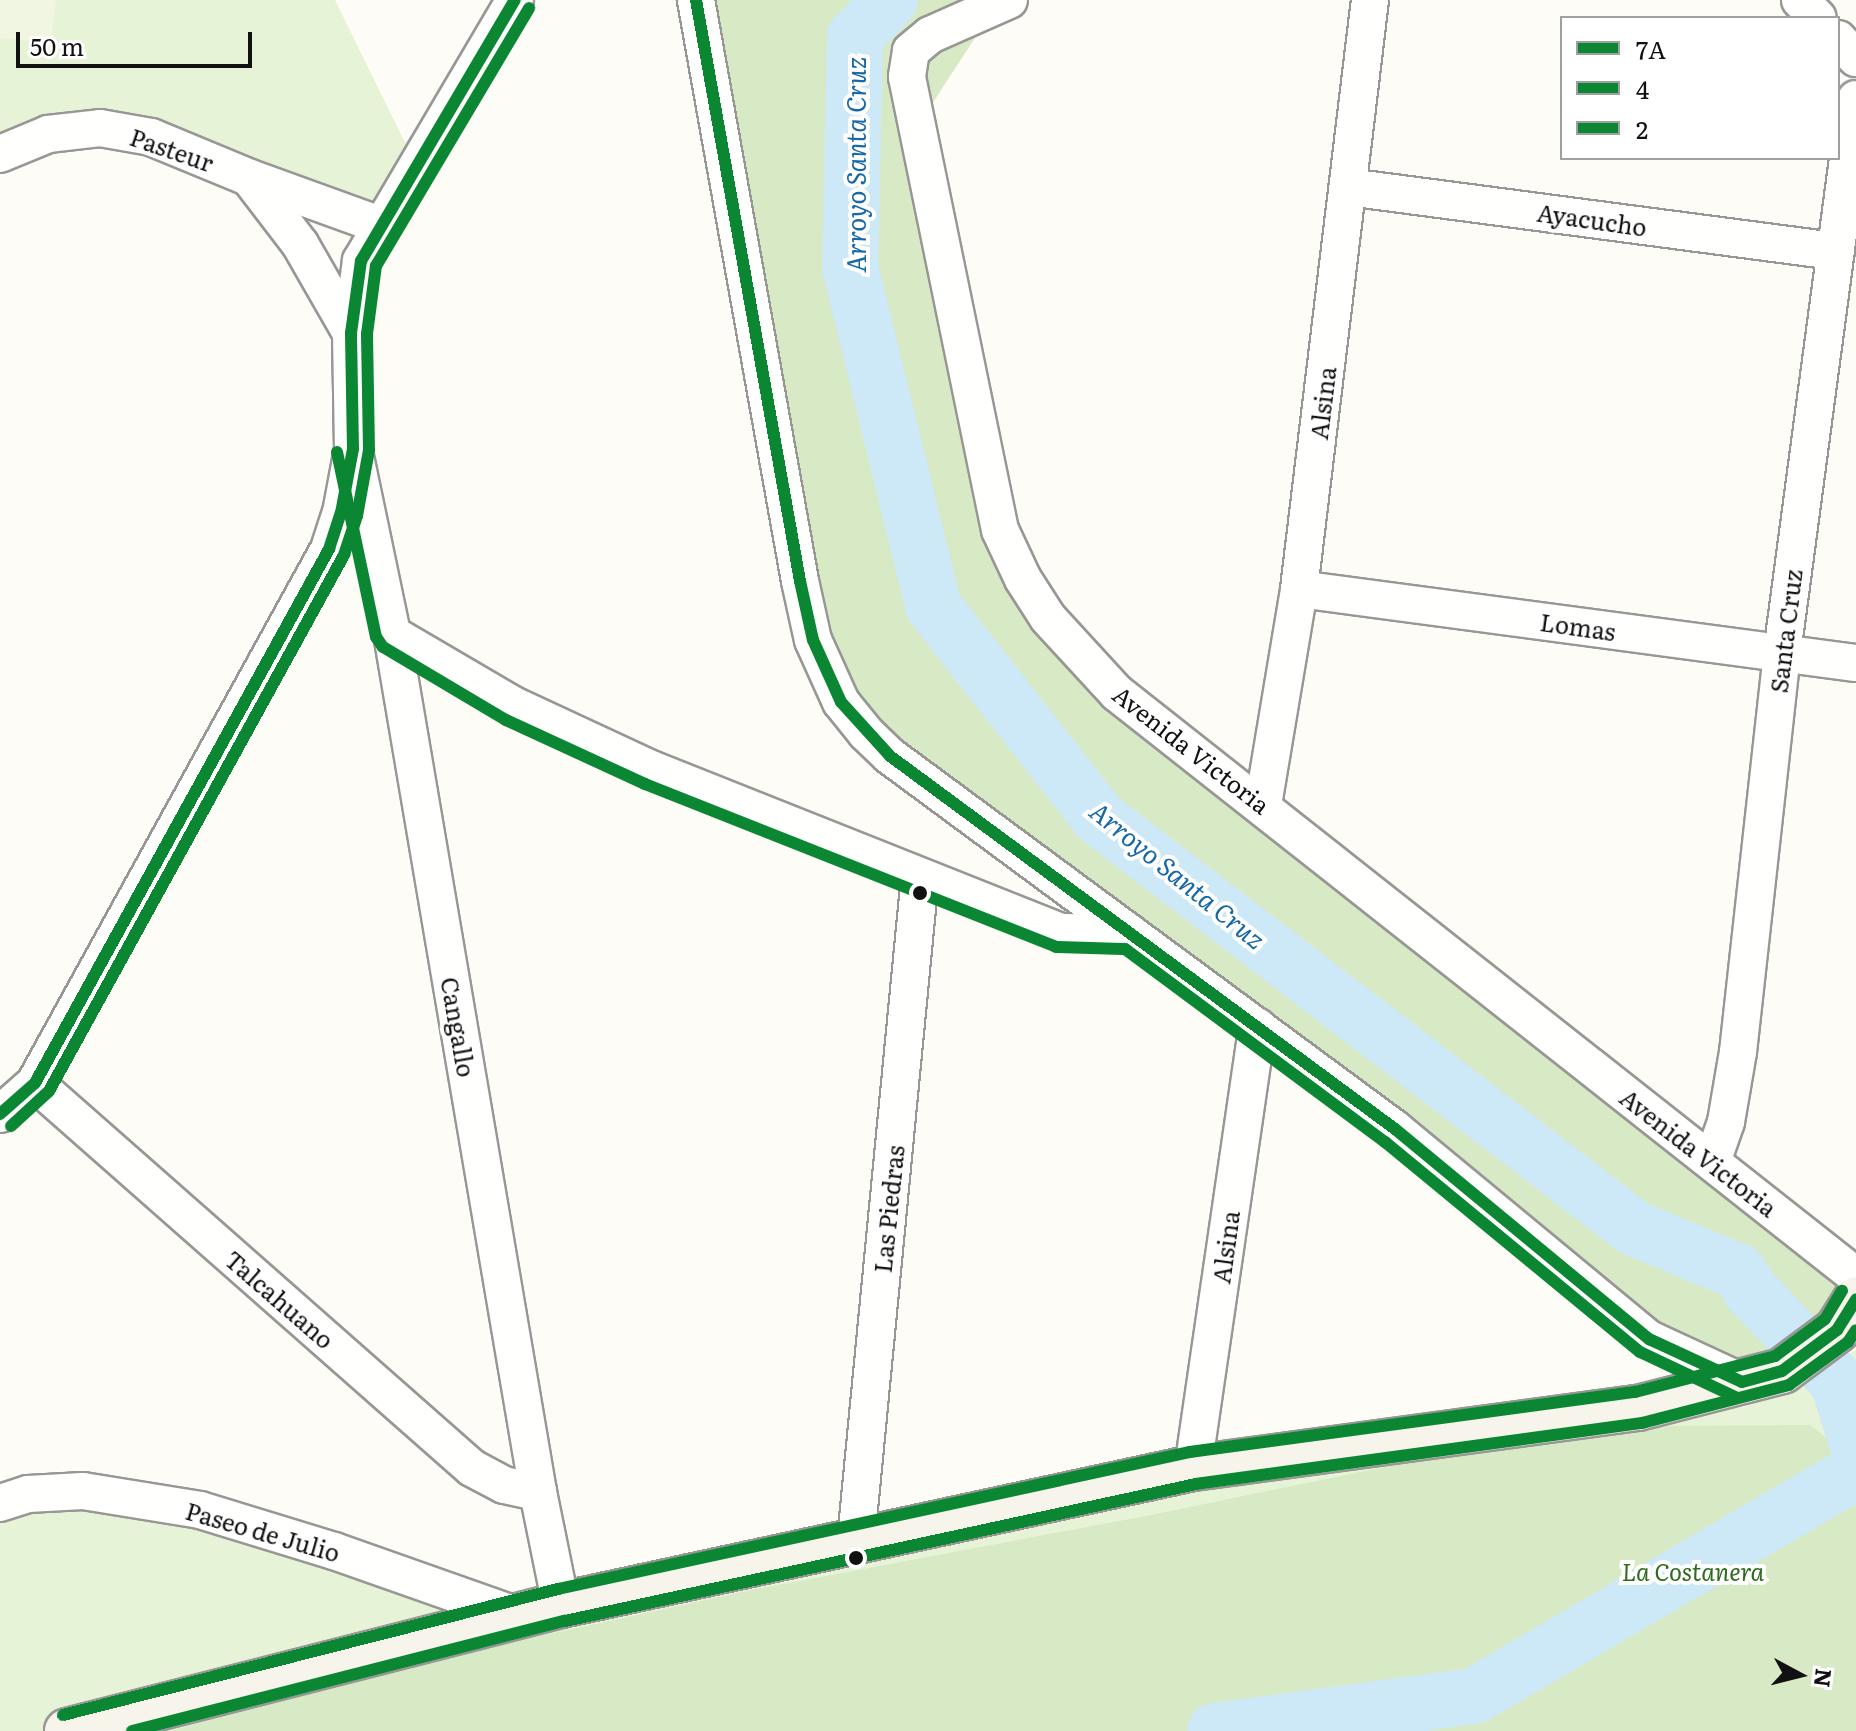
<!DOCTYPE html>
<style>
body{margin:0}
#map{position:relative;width:1856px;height:1731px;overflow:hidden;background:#fdfcf7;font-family:Literata,serif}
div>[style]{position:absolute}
.green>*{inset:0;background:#e7f3d7}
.forest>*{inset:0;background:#d8eac5}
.pitch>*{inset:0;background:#f0f6e1}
.river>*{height:56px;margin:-28px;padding:0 28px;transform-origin:28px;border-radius:28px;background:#cde8f7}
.roads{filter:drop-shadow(2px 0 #979795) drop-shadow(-2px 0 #979795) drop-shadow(0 2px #979795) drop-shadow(0 -2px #979795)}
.street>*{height:36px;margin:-18px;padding:0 18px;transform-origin:18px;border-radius:18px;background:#fffffe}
.secondary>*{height:44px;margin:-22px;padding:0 22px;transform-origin:22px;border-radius:22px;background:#f6f4eb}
.bus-1>*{height:12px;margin:-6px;padding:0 6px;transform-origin:6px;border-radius:6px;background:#0b8733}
.bus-2>*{height:12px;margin:-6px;padding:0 6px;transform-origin:6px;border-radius:6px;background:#0b8733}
.bus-3>*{height:12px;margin:-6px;padding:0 6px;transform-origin:6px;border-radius:6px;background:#0b8733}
.dots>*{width:22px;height:22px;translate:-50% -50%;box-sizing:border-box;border:4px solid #fff;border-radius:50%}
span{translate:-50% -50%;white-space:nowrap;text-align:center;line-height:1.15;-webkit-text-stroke:8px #fff;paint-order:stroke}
.street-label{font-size:24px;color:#111}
.park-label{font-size:24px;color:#2f6b1f;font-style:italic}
.water-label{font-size:26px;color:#1768a6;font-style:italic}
.legend{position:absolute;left:1560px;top:16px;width:280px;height:144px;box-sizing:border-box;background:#fff;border:2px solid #a0a0a0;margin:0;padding:10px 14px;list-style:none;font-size:24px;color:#111}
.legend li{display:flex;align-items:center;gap:16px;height:40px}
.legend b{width:40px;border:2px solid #a0a0a0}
.north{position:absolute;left:1760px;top:1635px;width:80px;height:80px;-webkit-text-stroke:6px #fff;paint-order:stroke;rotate:97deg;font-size:22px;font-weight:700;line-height:32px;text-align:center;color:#111}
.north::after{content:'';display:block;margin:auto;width:28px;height:36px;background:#111;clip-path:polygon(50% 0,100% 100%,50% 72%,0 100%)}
.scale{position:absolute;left:16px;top:32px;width:236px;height:36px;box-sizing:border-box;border:4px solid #111;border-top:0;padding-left:10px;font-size:24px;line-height:28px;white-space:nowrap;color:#111;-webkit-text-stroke:6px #fff;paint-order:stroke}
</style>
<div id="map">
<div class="green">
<i style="clip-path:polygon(0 0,335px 0,416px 165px,380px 225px,151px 137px,0 154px)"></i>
<i style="clip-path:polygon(1856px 1350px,1856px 1731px,0 1731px,0 1504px,83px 1491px,519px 1616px,640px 1588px,1559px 1419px,1745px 1407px)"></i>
</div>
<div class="forest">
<i style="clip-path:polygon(696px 0,1009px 0,997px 4px,917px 127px,1000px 530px,1048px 618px,1856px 1276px,1782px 1371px,1649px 1339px,841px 702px)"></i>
<i style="clip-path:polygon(1810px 1425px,1856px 1461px,1856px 1731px,172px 1731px,324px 1683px,751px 1590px,1151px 1515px,1457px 1452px,1668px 1426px)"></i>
</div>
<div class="pitch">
<i style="clip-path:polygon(0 0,56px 0,51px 43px,0 38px)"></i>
</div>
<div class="river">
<i style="left:890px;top:0;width:51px;rotate:133.4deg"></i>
<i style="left:855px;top:37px;width:230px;rotate:91.2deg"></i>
<i style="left:850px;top:267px;width:349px;rotate:76.2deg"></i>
<i style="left:933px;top:606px;width:269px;rotate:51.9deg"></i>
<i style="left:1099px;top:818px;width:674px;rotate:37.46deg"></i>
<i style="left:1634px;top:1228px;width:114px;rotate:22.7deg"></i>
<i style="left:1739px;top:1272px;width:22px;rotate:58deg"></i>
<i style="left:1751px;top:1291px;width:126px;rotate:46.3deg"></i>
<i style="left:1838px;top:1382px;width:60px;rotate:72.5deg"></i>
<i style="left:1215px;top:1731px;width:261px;rotate:-7.7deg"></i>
<i style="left:1474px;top:1696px;width:443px;rotate:-30.4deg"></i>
</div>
<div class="roads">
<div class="street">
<i style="left:696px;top:0;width:590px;rotate:79.85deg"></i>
<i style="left:800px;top:581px;width:60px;rotate:77.6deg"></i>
<i style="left:813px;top:640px;width:68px;rotate:65.7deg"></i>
<i style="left:841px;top:702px;width:40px;rotate:51deg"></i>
<i style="left:866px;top:733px;width:33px;rotate:44deg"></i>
<i style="left:890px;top:756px;width:628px;rotate:36.45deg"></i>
<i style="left:1395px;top:1129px;width:330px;rotate:39.6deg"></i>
<i style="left:1649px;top:1339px;width:102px;rotate:24.8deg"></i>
<i style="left:1009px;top:0;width:86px;rotate:156.1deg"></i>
<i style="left:930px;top:35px;width:25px;rotate:140deg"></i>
<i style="left:911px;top:51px;width:26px;rotate:99deg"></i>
<i style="left:907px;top:77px;width:462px;rotate:78.4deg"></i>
<i style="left:1000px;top:530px;width:54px;rotate:64.9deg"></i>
<i style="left:1023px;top:579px;width:46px;rotate:57.3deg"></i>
<i style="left:1048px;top:618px;width:102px;rotate:47.4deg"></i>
<i style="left:1117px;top:693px;width:941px;rotate:38.27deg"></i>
<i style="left:1800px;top:0;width:25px;rotate:45deg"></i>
<i style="left:1838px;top:39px;width:26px;rotate:47deg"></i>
<i style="left:0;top:154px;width:52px;rotate:-22.6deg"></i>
<i style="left:48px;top:134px;width:52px;rotate:-6.6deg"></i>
<i style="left:100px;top:128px;width:52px;rotate:10deg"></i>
<i style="left:151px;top:137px;width:107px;rotate:22.5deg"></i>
<i style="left:250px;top:178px;width:138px;rotate:19.9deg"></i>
<i style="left:251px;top:180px;width:81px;rotate:52.6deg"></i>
<i style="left:300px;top:244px;width:103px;rotate:60.2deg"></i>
<i style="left:1348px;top:187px;width:492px;rotate:7.5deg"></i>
<i style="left:356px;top:461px;width:177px;rotate:78.2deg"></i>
<i style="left:392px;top:634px;width:870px;rotate:80.34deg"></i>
<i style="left:538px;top:1492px;width:115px;rotate:78.5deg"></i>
<i style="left:1299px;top:589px;width:562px;rotate:7.57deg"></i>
<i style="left:392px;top:634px;width:140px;rotate:30.4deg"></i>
<i style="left:513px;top:705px;width:152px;rotate:24.9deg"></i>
<i style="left:651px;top:769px;width:441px;rotate:21.7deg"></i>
<i style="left:1061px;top:932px;width:69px;rotate:0.8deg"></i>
<i style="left:1263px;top:805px;width:219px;rotate:-80.5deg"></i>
<i style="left:1299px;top:589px;width:593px;rotate:-83.13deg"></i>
<i style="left:35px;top:1083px;width:582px;rotate:41.38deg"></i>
<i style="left:472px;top:1468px;width:36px;rotate:28deg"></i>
<i style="left:504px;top:1485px;width:35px;rotate:12deg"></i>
<i style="left:0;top:1114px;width:47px;rotate:-41.5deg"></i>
<i style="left:35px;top:1083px;width:610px;rotate:-61.16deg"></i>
<i style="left:329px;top:549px;width:38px;rotate:-72deg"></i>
<i style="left:341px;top:513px;width:65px;rotate:-79.4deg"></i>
<i style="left:353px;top:449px;width:116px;rotate:-91deg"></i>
<i style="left:351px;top:333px;width:73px;rotate:-82.1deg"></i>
<i style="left:361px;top:261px;width:303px;rotate:-59.5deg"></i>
<i style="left:1712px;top:1162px;width:42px;rotate:-70.7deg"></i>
<i style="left:1726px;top:1122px;width:71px;rotate:-80.3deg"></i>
<i style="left:1738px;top:1052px;width:401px;rotate:-83.7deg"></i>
<i style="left:1782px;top:653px;width:559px;rotate:-82.39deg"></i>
<i style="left:1193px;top:1468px;width:446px;rotate:-81.7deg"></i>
<i style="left:0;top:1503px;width:29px;rotate:-18deg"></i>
<i style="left:28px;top:1494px;width:55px;rotate:-3.1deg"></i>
<i style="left:83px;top:1491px;width:119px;rotate:9.2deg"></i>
<i style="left:200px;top:1510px;width:140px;rotate:17deg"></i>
<i style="left:334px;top:1551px;width:196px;rotate:19.4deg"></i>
<i style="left:856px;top:1540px;width:666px;rotate:-84.49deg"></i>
</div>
<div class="secondary">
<i style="left:67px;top:1731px;width:510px;rotate:-14.31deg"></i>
<i style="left:561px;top:1605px;width:647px;rotate:-12.23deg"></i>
<i style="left:1193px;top:1468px;width:449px;rotate:-7.7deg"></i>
<i style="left:1638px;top:1408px;width:149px;rotate:-14.4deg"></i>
<i style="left:1782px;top:1371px;width:69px;rotate:-36.7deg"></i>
<i style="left:1837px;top:1330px;width:36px;rotate:-58deg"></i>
</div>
</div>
<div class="bus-1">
<i style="left:696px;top:0;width:590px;rotate:79.85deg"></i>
<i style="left:800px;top:581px;width:60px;rotate:77.6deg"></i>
<i style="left:813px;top:640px;width:68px;rotate:65.7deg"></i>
<i style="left:841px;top:702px;width:73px;rotate:47.8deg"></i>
<i style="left:890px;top:756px;width:628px;rotate:36.45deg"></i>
<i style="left:1395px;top:1129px;width:330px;rotate:39.6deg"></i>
<i style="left:1649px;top:1339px;width:102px;rotate:24.8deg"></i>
<i style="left:0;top:1114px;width:47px;rotate:-41.5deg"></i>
<i style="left:35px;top:1083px;width:610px;rotate:-61.16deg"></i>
<i style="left:329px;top:549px;width:38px;rotate:-72deg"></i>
<i style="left:341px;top:513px;width:65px;rotate:-79.4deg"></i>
<i style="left:353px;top:449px;width:116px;rotate:-91deg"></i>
<i style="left:351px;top:333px;width:73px;rotate:-82.1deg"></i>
<i style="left:361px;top:261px;width:303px;rotate:-59.5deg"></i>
<i style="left:1742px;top:1382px;width:41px;rotate:-15.4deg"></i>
<i style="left:1782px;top:1371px;width:69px;rotate:-36.7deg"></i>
<i style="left:1837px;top:1330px;width:36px;rotate:-58deg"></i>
</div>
<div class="bus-2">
<i style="left:337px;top:452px;width:189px;rotate:78.1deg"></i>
<i style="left:376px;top:637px;width:12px;rotate:55deg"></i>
<i style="left:383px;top:647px;width:143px;rotate:30.7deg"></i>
<i style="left:506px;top:720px;width:153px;rotate:24.7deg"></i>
<i style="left:645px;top:784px;width:442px;rotate:21.6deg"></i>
<i style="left:1056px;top:947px;width:69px;rotate:1.7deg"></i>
<i style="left:1125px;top:949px;width:324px;rotate:36.6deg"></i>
<i style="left:1385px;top:1142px;width:330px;rotate:39.5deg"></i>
<i style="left:1640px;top:1352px;width:105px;rotate:25.3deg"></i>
<i style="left:11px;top:1126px;width:52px;rotate:-42.6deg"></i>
<i style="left:49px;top:1091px;width:612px;rotate:-61.17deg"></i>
<i style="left:344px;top:555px;width:41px;rotate:-71.6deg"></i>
<i style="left:357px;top:516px;width:67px;rotate:-79.7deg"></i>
<i style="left:369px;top:450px;width:116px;rotate:-91deg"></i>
<i style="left:367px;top:334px;width:69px;rotate:-82.5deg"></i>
<i style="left:376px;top:266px;width:300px;rotate:-59.3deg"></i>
<i style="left:132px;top:1731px;width:447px;rotate:-14.3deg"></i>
<i style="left:565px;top:1621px;width:646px;rotate:-12.25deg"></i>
<i style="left:1196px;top:1484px;width:450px;rotate:-7.8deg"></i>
<i style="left:1642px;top:1423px;width:152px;rotate:-14.5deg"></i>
<i style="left:1789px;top:1385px;width:73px;rotate:-36.1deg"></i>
<i style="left:1848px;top:1342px;width:14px;rotate:-56deg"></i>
</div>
<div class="bus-3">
<i style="left:63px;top:1715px;width:511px;rotate:-14.28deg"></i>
<i style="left:558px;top:1589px;width:647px;rotate:-12.23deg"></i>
<i style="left:1190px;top:1452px;width:449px;rotate:-7.7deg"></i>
<i style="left:1635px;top:1392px;width:145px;rotate:-14.4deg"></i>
<i style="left:1775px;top:1356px;width:62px;rotate:-36.5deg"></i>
<i style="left:1825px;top:1319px;width:33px;rotate:-59deg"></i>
</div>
<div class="dots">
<i style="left:920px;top:893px;background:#111"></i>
<i style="left:856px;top:1558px;background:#111"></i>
</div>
<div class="street-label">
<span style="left:172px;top:149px;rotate:19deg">Pasteur</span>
<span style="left:1592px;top:219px;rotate:8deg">Ayacucho</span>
<span style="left:1322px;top:403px;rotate:-83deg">Alsina</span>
<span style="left:1578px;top:626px;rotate:8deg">Lomas</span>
<span style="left:1785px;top:631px;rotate:-83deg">Santa Cruz</span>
<span style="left:1192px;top:749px;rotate:38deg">Avenida Victoria</span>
<span style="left:459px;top:1027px;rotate:80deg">Cangallo</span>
<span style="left:1699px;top:1152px;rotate:38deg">Avenida Victoria</span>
<span style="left:888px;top:1209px;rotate:-84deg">Las Piedras</span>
<span style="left:1225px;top:1247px;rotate:-82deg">Alsina</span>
<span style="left:280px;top:1299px;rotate:41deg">Talcahuano</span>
<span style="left:263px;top:1531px;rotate:16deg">Paseo de Julio</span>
</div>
<div class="park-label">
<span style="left:1693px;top:1571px">La Costanera</span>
</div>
<div class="water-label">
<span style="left:855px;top:165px;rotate:-90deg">Arroyo Santa Cruz</span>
<span style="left:1178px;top:874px;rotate:39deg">Arroyo Santa Cruz</span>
</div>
<ul class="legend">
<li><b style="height:10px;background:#0b8733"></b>7A</li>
<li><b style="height:10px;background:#0b8733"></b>4</li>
<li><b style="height:10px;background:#0b8733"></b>2</li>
</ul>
<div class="north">N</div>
<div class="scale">50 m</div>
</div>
